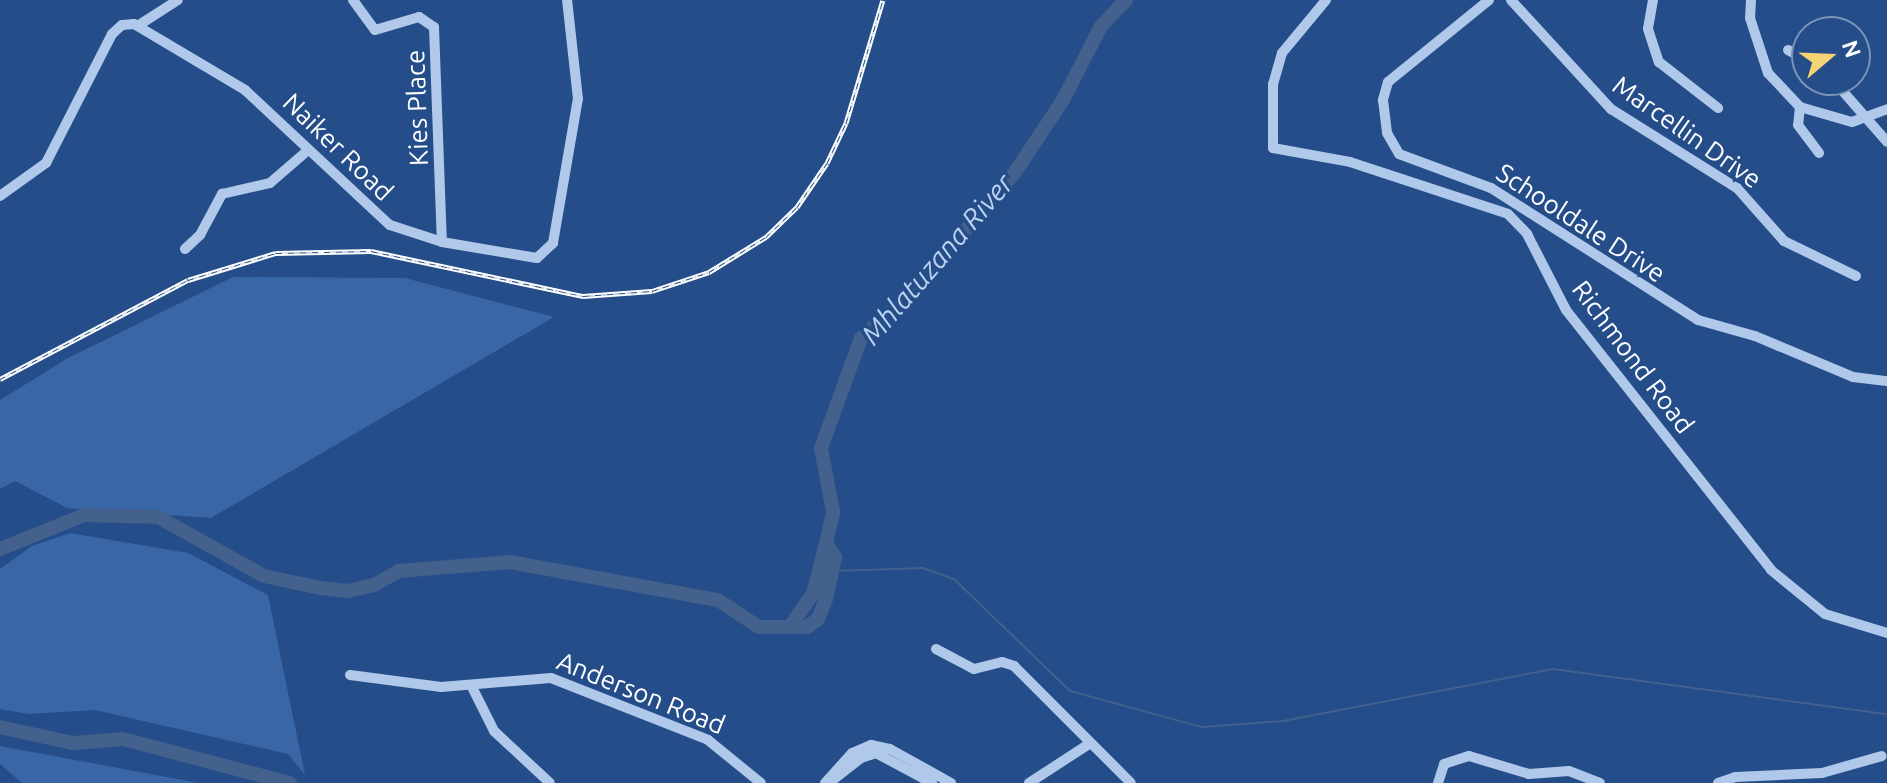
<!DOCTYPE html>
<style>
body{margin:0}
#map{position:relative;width:1887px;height:783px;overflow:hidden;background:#244d89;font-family:Ubuntu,sans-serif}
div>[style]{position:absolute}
.green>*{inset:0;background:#3866a6}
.stream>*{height:2px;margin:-1px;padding:0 1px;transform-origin:1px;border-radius:1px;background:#43618c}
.river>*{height:14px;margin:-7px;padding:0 7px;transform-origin:7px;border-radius:7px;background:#43618c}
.minor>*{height:10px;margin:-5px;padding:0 5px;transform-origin:5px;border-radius:5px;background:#b0c8ea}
.rail>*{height:5px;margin-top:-2.5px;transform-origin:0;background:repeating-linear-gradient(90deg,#244d89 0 6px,#fff 0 12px);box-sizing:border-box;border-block:2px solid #fff}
span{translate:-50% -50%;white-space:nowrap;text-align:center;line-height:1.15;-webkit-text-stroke:7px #244d89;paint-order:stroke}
.street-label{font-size:26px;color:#fff}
.water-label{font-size:28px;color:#bcd3f1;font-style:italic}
.north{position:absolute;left:1791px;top:16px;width:80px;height:80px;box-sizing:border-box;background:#244d89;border:2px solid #7c94b8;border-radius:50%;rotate:71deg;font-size:22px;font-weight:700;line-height:32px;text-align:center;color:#fff}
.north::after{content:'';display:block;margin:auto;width:28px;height:36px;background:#f4d374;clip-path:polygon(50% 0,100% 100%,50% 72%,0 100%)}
</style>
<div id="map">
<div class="green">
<i style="clip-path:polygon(233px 277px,405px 278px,554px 317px,211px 518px,67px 508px,15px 481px,0 489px,0 400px,68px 358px)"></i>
<i style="clip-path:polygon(70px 533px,188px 553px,268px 595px,305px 775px,288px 754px,95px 710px,29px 714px,0 709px,0 569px,32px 546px)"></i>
<i style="clip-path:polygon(0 746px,199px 783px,22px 783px,0 764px)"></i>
</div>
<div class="stream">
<i style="left:832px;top:571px;width:91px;rotate:-1.9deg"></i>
<i style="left:923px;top:568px;width:33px;rotate:20deg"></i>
<i style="left:954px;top:579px;width:161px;rotate:44deg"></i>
<i style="left:1070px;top:691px;width:137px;rotate:15.3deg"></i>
<i style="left:1202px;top:727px;width:81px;rotate:-4.2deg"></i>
<i style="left:1283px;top:721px;width:275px;rotate:-10.9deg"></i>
<i style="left:1553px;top:669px;width:337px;rotate:7.7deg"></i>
</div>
<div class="river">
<i style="left:0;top:549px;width:91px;rotate:-22deg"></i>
<i style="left:84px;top:515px;width:74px;rotate:1.5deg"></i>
<i style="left:158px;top:517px;width:121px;rotate:29.1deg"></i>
<i style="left:264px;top:576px;width:57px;rotate:12.1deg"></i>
<i style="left:320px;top:588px;width:28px;rotate:6deg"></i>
<i style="left:348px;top:591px;width:27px;rotate:-13deg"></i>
<i style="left:374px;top:585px;width:29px;rotate:-29deg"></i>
<i style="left:399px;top:571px;width:111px;rotate:-4.6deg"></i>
<i style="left:510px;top:562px;width:211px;rotate:10.4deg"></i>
<i style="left:718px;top:600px;width:49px;rotate:33.4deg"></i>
<i style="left:759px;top:627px;width:48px"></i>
<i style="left:807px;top:627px;width:14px;rotate:-36deg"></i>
<i style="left:818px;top:619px;width:22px;rotate:-68deg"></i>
<i style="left:826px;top:599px;width:43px;rotate:-77.9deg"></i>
<i style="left:835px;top:557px;width:17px;rotate:-123deg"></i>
<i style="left:826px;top:543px;width:32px;rotate:-77deg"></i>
<i style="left:833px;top:512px;width:65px;rotate:-100.6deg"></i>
<i style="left:821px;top:448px;width:117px;rotate:-70deg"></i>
<i style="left:861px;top:338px;width:72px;rotate:-41.6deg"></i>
<i style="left:915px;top:290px;width:155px;rotate:-49.7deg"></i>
<i style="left:1015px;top:172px;width:87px;rotate:-56.3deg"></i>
<i style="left:1063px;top:100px;width:83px;rotate:-62.8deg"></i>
<i style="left:1101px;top:26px;width:36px;rotate:-46deg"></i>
<i style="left:791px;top:625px;width:38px;rotate:-55deg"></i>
<i style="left:813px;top:594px;width:53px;rotate:-75.7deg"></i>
<i style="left:0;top:727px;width:75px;rotate:12.4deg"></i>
<i style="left:73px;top:743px;width:50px;rotate:-4.6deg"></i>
<i style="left:123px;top:739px;width:173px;rotate:14.8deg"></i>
</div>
<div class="minor">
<i style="left:353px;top:0;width:37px;rotate:54deg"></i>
<i style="left:375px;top:30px;width:46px;rotate:-16.5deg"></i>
<i style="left:419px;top:17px;width:18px;rotate:34deg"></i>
<i style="left:434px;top:27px;width:215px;rotate:87.9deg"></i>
<i style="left:1326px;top:0;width:69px;rotate:129.7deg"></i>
<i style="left:1282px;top:53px;width:32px;rotate:106deg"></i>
<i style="left:1273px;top:84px;width:64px;rotate:90deg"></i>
<i style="left:1273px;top:148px;width:78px;rotate:10.3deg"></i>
<i style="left:1350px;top:162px;width:166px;rotate:18.2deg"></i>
<i style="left:1508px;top:214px;width:28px;rotate:46deg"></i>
<i style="left:1527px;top:234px;width:85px;rotate:62.8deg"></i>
<i style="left:1566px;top:310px;width:331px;rotate:51.7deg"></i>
<i style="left:1771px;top:570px;width:70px;rotate:39.2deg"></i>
<i style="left:1825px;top:614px;width:65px;rotate:17deg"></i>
<i style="left:1489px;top:0;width:130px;rotate:140.9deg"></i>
<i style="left:1388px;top:82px;width:19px;rotate:106deg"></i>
<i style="left:1383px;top:100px;width:33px;rotate:83deg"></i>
<i style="left:1387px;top:133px;width:24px;rotate:60deg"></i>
<i style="left:1399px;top:154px;width:98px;rotate:20.3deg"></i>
<i style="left:1491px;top:188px;width:246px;rotate:32.5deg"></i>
<i style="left:1698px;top:320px;width:59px;rotate:15.7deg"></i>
<i style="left:1755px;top:336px;width:106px;rotate:22.7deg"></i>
<i style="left:1853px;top:377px;width:34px;rotate:7deg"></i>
<i style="left:1511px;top:0;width:148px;rotate:47.5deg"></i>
<i style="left:1611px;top:109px;width:149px;rotate:32.1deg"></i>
<i style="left:1737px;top:188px;width:71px;rotate:48.4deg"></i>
<i style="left:1784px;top:241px;width:80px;rotate:25.9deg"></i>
<i style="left:1653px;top:0;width:29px;rotate:100deg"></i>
<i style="left:1648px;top:29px;width:35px;rotate:72deg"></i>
<i style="left:1659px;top:62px;width:75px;rotate:37.9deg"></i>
<i style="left:1751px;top:0;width:18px;rotate:93deg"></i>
<i style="left:1750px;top:18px;width:58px;rotate:71.9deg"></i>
<i style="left:1768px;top:73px;width:47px;rotate:46.7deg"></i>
<i style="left:1800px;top:107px;width:54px;rotate:16.1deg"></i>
<i style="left:1852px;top:122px;width:37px;rotate:-20deg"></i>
<i style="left:139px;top:25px;width:46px;rotate:-32.7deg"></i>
<i style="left:1788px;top:50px;width:21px;rotate:28deg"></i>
<i style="left:1833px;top:80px;width:82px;rotate:48.9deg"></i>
<i style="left:1800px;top:107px;width:18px;rotate:96deg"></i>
<i style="left:1798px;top:125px;width:35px;rotate:53deg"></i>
<i style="left:0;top:196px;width:57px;rotate:-35.7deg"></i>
<i style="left:46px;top:163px;width:145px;rotate:-62.9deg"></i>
<i style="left:112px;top:34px;width:13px;rotate:-42deg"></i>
<i style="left:122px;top:25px;width:12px;rotate:-5deg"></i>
<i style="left:134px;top:24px;width:129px;rotate:30.7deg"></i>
<i style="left:245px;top:90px;width:198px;rotate:43deg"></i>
<i style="left:390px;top:225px;width:55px;rotate:18.1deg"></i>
<i style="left:442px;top:242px;width:96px;rotate:9.6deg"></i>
<i style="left:537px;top:258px;width:22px;rotate:-43deg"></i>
<i style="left:553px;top:243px;width:146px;rotate:-80.2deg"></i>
<i style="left:578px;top:99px;width:100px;rotate:-96.3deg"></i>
<i style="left:185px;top:249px;width:21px;rotate:-43deg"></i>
<i style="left:200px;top:235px;width:47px;rotate:-61.8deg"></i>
<i style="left:222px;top:194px;width:49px;rotate:-12.9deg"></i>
<i style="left:270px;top:183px;width:49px;rotate:-40.9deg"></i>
<i style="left:936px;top:649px;width:43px;rotate:27.8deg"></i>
<i style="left:974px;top:669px;width:29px;rotate:-14deg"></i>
<i style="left:1002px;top:662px;width:13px;rotate:18deg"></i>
<i style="left:1014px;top:666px;width:165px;rotate:45deg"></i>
<i style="left:350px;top:675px;width:92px;rotate:7.5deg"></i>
<i style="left:441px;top:687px;width:110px;rotate:-4.7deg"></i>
<i style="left:551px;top:678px;width:169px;rotate:21.5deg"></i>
<i style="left:708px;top:740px;width:68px;rotate:39.1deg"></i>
<i style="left:471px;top:685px;width:51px;rotate:63.4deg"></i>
<i style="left:494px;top:731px;width:76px;rotate:42.9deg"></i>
<i style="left:825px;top:783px;width:40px;rotate:-48deg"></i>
<i style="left:852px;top:753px;width:21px;rotate:-23deg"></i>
<i style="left:871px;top:745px;width:19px;rotate:12deg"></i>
<i style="left:890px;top:749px;width:70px;rotate:29.1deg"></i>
<i style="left:829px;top:783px;width:41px;rotate:-38deg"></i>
<i style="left:861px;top:758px;width:16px;rotate:-18deg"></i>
<i style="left:876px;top:753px;width:64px;rotate:28.2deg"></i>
<i style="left:1029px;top:783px;width:72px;rotate:-33deg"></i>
<i style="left:1438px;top:783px;width:20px;rotate:-72deg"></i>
<i style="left:1444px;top:764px;width:26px;rotate:-18deg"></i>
<i style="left:1469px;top:756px;width:63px;rotate:16.7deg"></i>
<i style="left:1529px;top:774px;width:40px;rotate:-4.3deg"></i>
<i style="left:1569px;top:771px;width:33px;rotate:21deg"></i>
<i style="left:1718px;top:783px;width:18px;rotate:-19deg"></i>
<i style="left:1735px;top:777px;width:87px;rotate:-2.6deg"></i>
<i style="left:1822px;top:773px;width:62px;rotate:-15.8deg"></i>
</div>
<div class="rail">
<i style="left:0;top:379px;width:212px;rotate:-27.8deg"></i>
<i style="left:188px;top:280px;width:92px;rotate:-17.1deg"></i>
<i style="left:276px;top:253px;width:95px;rotate:-1.2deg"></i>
<i style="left:371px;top:251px;width:217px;rotate:12deg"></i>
<i style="left:583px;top:296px;width:69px;rotate:-4.1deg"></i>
<i style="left:652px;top:291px;width:60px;rotate:-18.4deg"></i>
<i style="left:709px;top:272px;width:67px;rotate:-31.6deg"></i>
<i style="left:766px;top:237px;width:43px;rotate:-44.1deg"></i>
<i style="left:797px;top:207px;width:53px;rotate:-55.7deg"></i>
<i style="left:827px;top:163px;width:44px;rotate:-64.6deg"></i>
<i style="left:846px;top:123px;width:128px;rotate:-73.3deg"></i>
</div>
<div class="street-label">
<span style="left:417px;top:108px;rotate:-92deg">Kies Place</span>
<span style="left:1687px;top:132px;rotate:35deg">Marcellin Drive</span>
<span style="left:338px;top:147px;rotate:44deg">Naiker Road</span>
<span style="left:1581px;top:223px;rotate:33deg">Schooldale Drive</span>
<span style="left:1633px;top:357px;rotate:53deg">Richmond Road</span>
<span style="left:641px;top:693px;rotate:22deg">Anderson Road</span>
</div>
<div class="water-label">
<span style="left:937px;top:259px;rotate:-49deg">Mhlatuzana River</span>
</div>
<div class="north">N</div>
</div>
